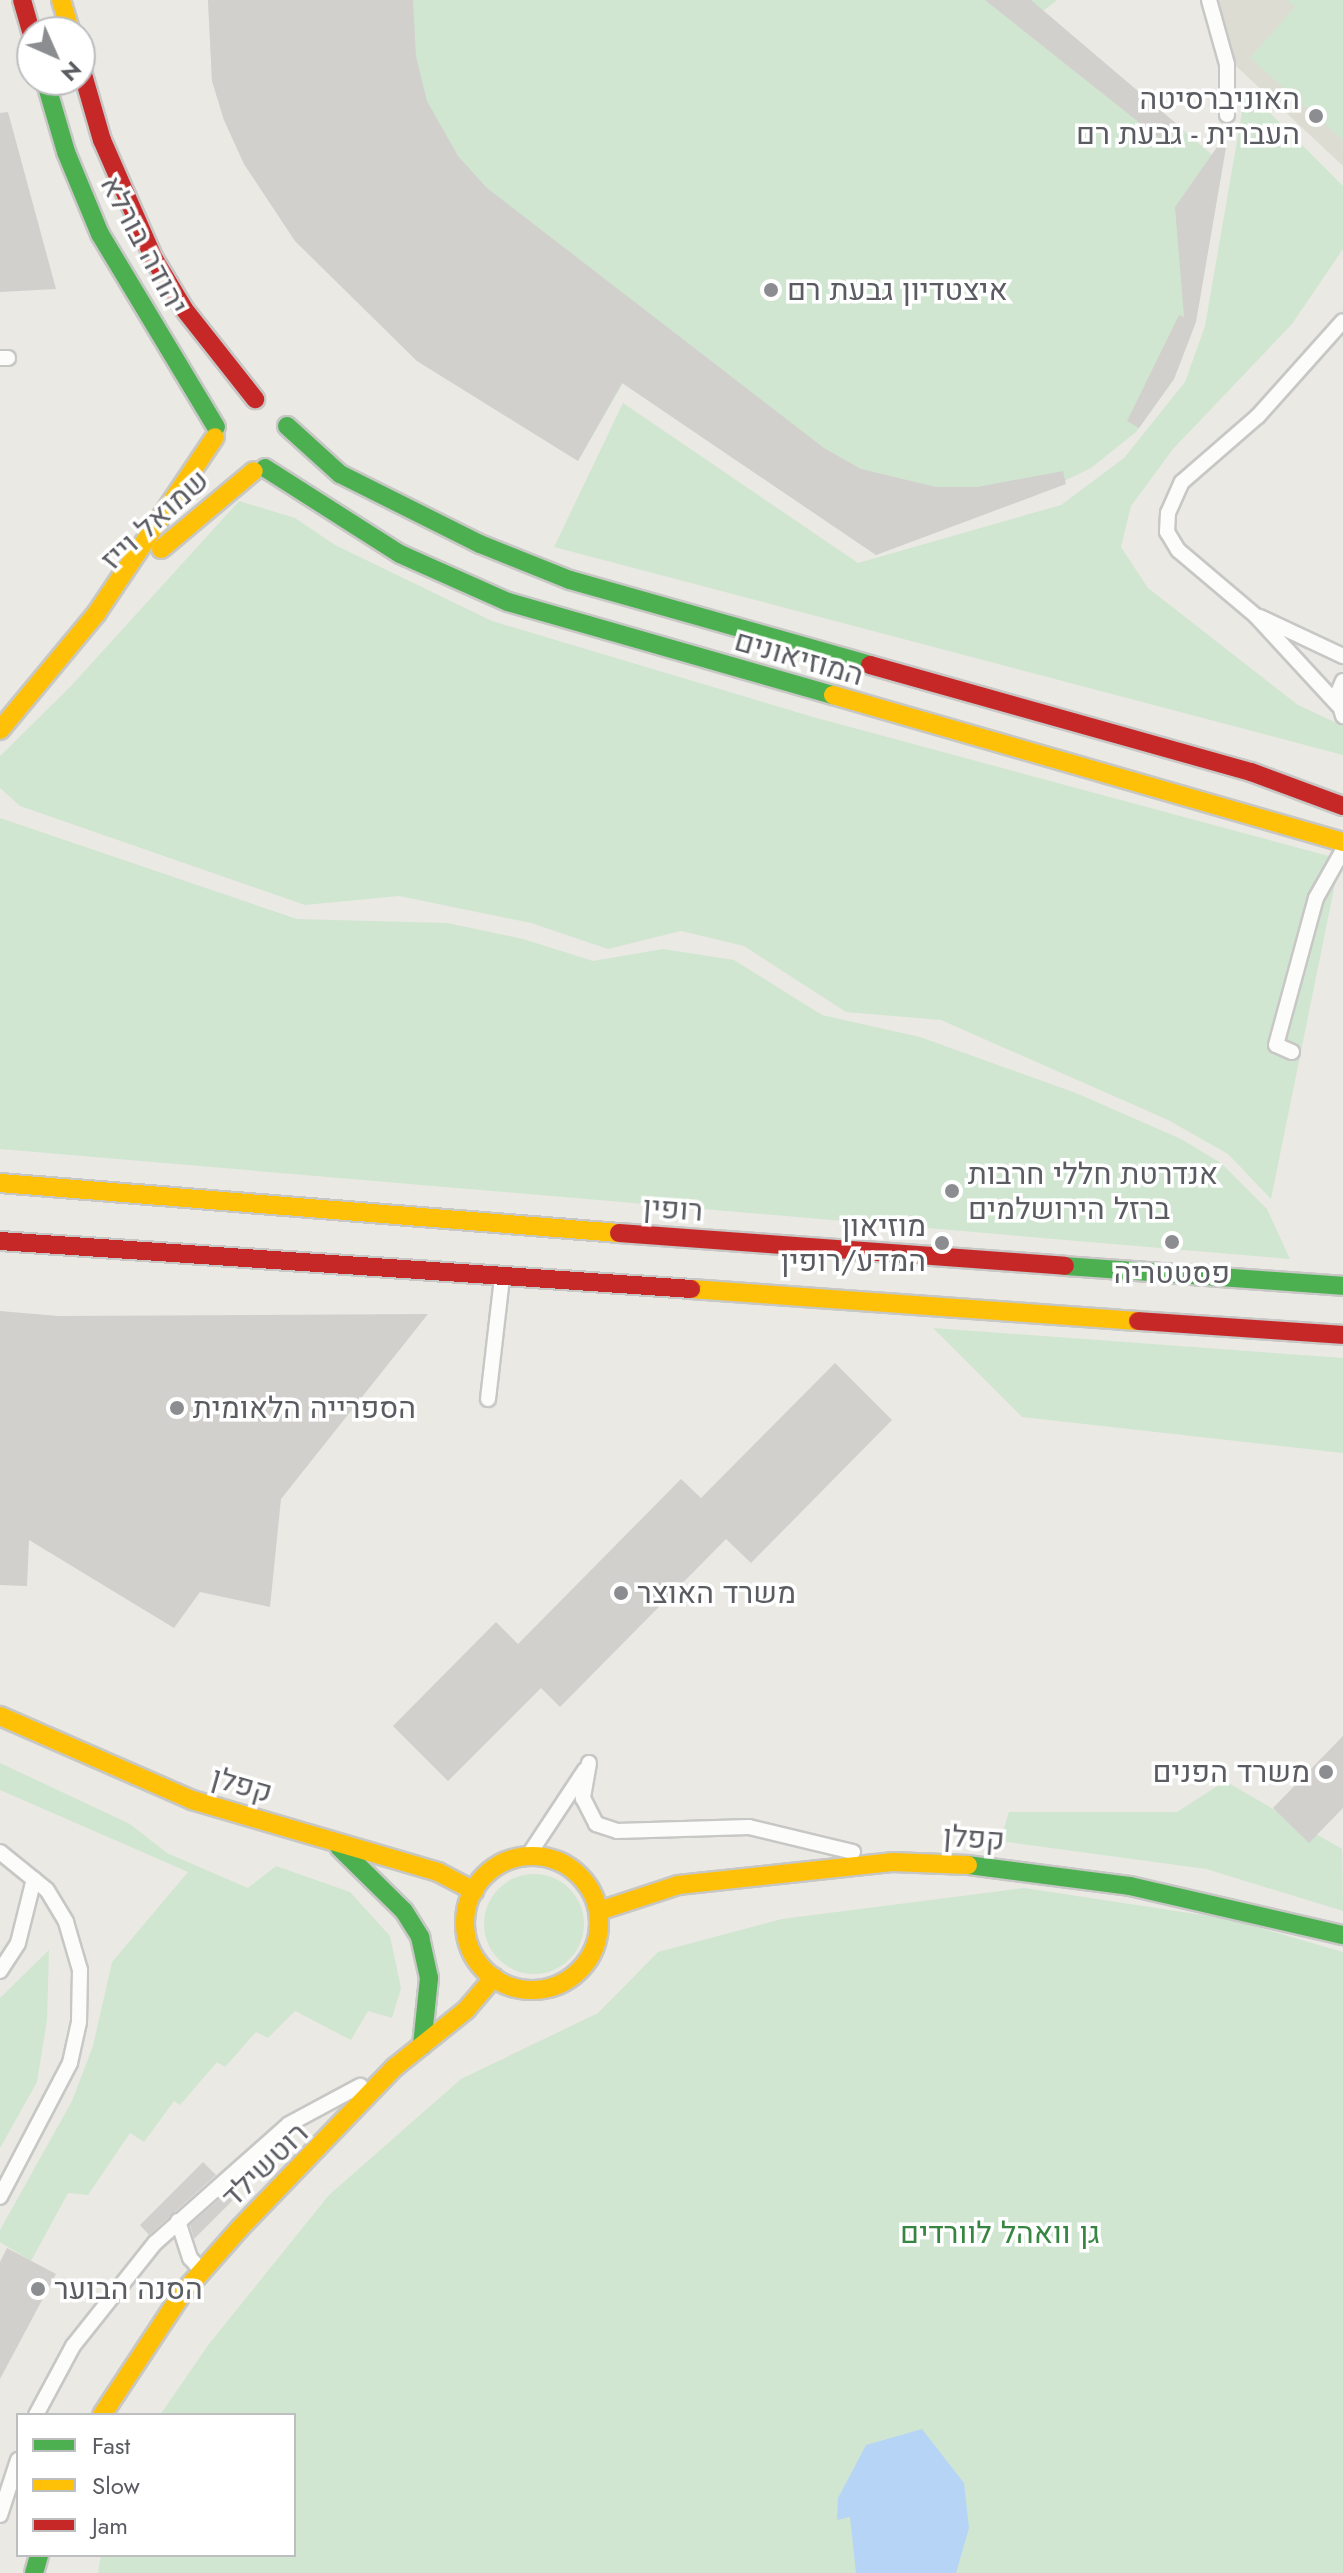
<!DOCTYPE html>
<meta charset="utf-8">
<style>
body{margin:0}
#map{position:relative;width:1343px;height:2573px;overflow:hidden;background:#eae9e4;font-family:Jost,Heebo,sans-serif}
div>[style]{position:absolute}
.education>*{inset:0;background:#dddcd3}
.green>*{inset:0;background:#d1e6d1}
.round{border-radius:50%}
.water>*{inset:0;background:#b6d5f6}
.building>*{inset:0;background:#d1d0cd}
.roads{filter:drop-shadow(2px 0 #c7c7c6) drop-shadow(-2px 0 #c7c7c6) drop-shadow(0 2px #c7c7c6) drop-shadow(0 -2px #c7c7c6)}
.lane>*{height:14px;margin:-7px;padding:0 7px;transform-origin:7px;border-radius:7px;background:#fcfcfb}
.fast>*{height:18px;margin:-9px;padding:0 9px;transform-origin:9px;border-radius:9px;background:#4caf50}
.slow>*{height:18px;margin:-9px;padding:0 9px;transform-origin:9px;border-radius:9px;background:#ffc107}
.slow>.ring{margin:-9px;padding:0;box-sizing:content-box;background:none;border:18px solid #ffc107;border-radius:50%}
.jam>*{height:18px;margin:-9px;padding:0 9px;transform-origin:9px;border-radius:9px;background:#c62828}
.dots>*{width:22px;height:22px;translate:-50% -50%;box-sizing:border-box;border:4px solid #fff;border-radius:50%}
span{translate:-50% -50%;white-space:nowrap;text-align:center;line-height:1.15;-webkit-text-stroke:7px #fff;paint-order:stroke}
.poi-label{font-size:30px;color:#5a5c62}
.right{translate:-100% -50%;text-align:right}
.left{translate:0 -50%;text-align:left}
.street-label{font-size:30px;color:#5a5c62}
.park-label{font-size:30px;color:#368541}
.legend{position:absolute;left:16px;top:2413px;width:280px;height:144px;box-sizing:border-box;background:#fff;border:2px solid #bdbec0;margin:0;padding:10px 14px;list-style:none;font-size:24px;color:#5a5c62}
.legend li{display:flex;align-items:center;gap:16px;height:40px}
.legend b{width:40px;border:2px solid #bdbec0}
.north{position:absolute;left:16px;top:16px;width:80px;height:80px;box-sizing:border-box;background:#fff;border:2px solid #bdbec0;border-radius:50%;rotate:135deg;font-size:22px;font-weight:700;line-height:32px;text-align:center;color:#5a5c62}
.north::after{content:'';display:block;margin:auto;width:28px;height:36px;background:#8c8d90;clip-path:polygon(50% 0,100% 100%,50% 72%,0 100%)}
</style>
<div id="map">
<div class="education">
<i style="clip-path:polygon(1218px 0,1343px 0,1343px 166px,1236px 66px)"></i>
</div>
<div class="green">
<i style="clip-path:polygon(208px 0,1057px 0,1043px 11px,1223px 164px,1194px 327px,1174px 379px,1136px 432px,1091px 468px,1031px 497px,876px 555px,623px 383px,578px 461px,417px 361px,295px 241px,244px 164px,224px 120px,212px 81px)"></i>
<i style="clip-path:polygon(1288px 0,1343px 0,1343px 140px,1250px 58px,1295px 7px)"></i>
<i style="clip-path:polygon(1246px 89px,1343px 186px,1343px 249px,1292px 324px,1173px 449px,1131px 506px,1121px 547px,1148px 588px,1298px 705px,1343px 726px,1343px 755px,554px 547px,623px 403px,858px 563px,1061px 505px,1124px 458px,1185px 382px,1205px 326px)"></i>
<i style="clip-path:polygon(239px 501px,295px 518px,335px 545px,492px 621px,813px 717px,1340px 859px,1271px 1199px,1228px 1154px,1168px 1120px,941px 1020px,846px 1012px,744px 946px,681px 931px,608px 949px,531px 923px,399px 896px,305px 905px,20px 806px,0 788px,0 756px,71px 686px)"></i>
<i style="clip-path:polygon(0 818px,297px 919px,447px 923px,523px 939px,593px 961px,663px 949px,734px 960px,822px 1015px,920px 1037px,1076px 1093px,1181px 1139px,1221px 1163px,1267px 1209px,1290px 1259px,0 1149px)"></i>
<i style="clip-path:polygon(933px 1328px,1343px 1358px,1343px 1453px,1022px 1417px)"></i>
<i style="clip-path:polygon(0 1763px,130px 1824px,167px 1853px,248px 1888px,276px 1866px,350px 1892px,390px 1936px,401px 1988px,392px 2018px,368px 2011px,351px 2040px,295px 2011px,268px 2038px,256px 2032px,225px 2067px,217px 2062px,180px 2105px,174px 2101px,144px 2142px,130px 2133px,88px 2195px,68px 2193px,31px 2261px,0 2242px,0 2230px,72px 2101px,93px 2046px,112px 1962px,188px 1872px,0 1790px)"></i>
<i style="clip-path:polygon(1225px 1781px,1342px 1849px,1343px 1911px,1206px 1869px,1000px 1841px,1009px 1812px,1177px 1812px)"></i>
<i class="round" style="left:484px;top:1874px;width:100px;height:100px"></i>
<i style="clip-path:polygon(1024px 1888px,1229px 1919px,1343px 1952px,1343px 2573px,98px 2573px,101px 2555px,294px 2555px,294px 2415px,160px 2415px,209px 2344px,329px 2195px,461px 2079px,598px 2013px,658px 1952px,782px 1919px)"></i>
<i style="clip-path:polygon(49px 1950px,47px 2020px,37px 2082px,0 2148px,0 1998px)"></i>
</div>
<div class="water">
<i style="clip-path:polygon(922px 2429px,964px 2483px,969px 2528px,956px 2573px,856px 2573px,850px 2517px,837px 2520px,838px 2498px,866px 2445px)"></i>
</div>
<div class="building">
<i style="clip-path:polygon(208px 0,413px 0,416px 56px,427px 101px,458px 156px,487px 188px,824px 448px,861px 469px,936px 487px,977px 487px,1063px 471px,1066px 484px,876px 555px,622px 383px,578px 461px,417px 361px,295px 241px,244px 164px,224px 120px,212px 81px)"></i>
<i style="clip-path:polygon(985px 0,1031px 0,1179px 126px,1165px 143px)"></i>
<i style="clip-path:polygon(8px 112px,56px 289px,0 292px,0 113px)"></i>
<i style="clip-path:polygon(1229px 130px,1196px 322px,1174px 379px,1139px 428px,1127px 421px,1179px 315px,1184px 317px,1175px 207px)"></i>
<i style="clip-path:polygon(0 1311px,58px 1316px,428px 1314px,281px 1499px,270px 1607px,200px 1592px,174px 1628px,29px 1540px,27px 1586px,0 1585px)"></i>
<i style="clip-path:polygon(835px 1363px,892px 1420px,751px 1563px,726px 1539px,560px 1707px,541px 1688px,448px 1781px,393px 1726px,496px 1622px,518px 1644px,681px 1479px,701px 1498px)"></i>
<i style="clip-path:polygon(1343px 1736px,1343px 1808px,1309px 1843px,1273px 1808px)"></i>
<i style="clip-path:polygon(203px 2162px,216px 2175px,149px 2235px,140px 2225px)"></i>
<i style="clip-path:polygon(230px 2190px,237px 2196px,194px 2239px,190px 2225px)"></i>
<i style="clip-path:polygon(7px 2248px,56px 2274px,0 2379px,0 2262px)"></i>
</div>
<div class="roads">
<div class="lane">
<i style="left:1209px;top:0;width:66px;rotate:74.3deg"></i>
<i style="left:1227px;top:64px;width:51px;rotate:90deg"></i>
<i style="left:0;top:358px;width:8px"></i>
<i style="left:1260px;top:617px;width:92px;rotate:25.2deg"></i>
<i style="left:1343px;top:681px;width:15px;rotate:113deg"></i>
<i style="left:1337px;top:695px;width:22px;rotate:74deg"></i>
<i style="left:1338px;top:705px;width:121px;rotate:-132.7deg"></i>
<i style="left:1256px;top:616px;width:102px;rotate:-139.8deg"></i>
<i style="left:1178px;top:550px;width:21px;rotate:-121deg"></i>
<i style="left:1167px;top:532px;width:19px;rotate:-87deg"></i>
<i style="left:1168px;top:513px;width:34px;rotate:-66deg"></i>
<i style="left:1182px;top:482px;width:101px;rotate:-41deg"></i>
<i style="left:1258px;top:416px;width:127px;rotate:-48.2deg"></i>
<i style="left:1292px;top:1052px;width:17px;rotate:-156deg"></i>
<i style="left:1276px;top:1045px;width:152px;rotate:-74.8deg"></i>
<i style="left:1316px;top:898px;width:55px;rotate:-60.6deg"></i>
<i style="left:488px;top:1399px;width:122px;rotate:-83.4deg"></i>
<i style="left:589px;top:1763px;width:36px;rotate:100deg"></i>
<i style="left:583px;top:1798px;width:29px;rotate:63deg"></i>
<i style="left:596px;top:1824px;width:22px;rotate:18deg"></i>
<i style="left:617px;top:1831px;width:132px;rotate:-1.7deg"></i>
<i style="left:749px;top:1827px;width:107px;rotate:13.5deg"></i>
<i style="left:0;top:1852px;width:60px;rotate:39deg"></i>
<i style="left:47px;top:1890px;width:37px;rotate:59deg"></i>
<i style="left:66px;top:1922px;width:50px;rotate:73.7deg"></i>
<i style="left:80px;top:1970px;width:52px;rotate:91.1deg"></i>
<i style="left:79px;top:2022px;width:42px;rotate:102.4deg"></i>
<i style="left:70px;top:2063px;width:151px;rotate:117.6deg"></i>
<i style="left:528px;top:1856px;width:103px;rotate:-56.5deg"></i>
<i style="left:0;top:1971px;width:33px;rotate:-57deg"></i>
<i style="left:18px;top:1943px;width:66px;rotate:-76deg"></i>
<i style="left:178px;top:2221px;width:39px;rotate:72deg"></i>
<i style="left:190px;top:2258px;width:16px;rotate:47deg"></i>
<i style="left:36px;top:2415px;width:78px;rotate:-61.8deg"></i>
<i style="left:73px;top:2346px;width:132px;rotate:-51.5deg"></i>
<i style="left:155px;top:2243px;width:179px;rotate:-41.6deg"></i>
<i style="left:289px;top:2124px;width:81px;rotate:-28.2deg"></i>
<i style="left:0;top:2515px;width:58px;rotate:-71.9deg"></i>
</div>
<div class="fast">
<i style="left:45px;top:80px;width:75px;rotate:73.7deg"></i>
<i style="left:66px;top:152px;width:89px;rotate:67.5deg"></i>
<i style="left:100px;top:234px;width:225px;rotate:59deg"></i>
<i style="left:287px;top:426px;width:72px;rotate:42.2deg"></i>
<i style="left:340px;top:474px;width:157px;rotate:26.6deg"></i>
<i style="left:480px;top:544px;width:97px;rotate:21.8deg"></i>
<i style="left:570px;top:580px;width:312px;rotate:15.8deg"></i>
<i style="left:265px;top:468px;width:160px;rotate:32.5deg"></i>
<i style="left:400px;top:554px;width:118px;rotate:24deg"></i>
<i style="left:508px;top:602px;width:338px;rotate:16deg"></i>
<i style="left:1065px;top:1266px;width:279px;rotate:4.1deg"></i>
<i style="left:339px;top:1847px;width:91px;rotate:44.6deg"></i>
<i style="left:404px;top:1911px;width:31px;rotate:58deg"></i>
<i style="left:420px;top:1937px;width:42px;rotate:77.6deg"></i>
<i style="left:429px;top:1978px;width:68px;rotate:95.9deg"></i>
<i style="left:968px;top:1865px;width:163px;rotate:7.4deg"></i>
<i style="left:1130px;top:1886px;width:219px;rotate:13deg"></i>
<i style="left:34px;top:2573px;width:19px;rotate:-74deg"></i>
</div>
<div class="slow">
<i style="left:61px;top:0;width:34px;rotate:73deg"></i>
<i style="left:161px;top:549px;width:121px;rotate:-40deg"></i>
<i style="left:833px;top:695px;width:531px;rotate:16.08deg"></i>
<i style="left:0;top:730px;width:151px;rotate:-50.4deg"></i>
<i style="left:96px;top:614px;width:213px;rotate:-56.1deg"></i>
<i style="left:0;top:1183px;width:621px;rotate:4.62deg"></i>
<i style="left:691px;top:1289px;width:448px;rotate:4.1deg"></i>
<i style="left:0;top:1716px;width:210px;rotate:23.6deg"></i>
<i style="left:192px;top:1800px;width:256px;rotate:16.3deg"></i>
<i style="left:438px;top:1872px;width:41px;rotate:27.8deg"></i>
<i class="ring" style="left:465px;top:1856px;width:116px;height:116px"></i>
<i style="left:599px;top:1911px;width:83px;rotate:-18.2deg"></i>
<i style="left:678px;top:1885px;width:215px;rotate:-6.1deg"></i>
<i style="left:892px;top:1862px;width:76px;rotate:2.3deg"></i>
<i style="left:102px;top:2415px;width:144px;rotate:-56.6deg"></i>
<i style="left:181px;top:2295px;width:89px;rotate:-48.6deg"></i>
<i style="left:240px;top:2228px;width:223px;rotate:-46.1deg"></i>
<i style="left:395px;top:2067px;width:91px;rotate:-38.8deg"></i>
<i style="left:466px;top:2010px;width:43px;rotate:-49.7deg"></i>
</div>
<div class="jam">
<i style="left:22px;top:0;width:35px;rotate:74deg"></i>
<i style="left:80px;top:64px;width:79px;rotate:73.9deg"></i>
<i style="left:102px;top:140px;width:130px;rotate:66.4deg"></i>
<i style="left:154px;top:259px;width:58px;rotate:59deg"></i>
<i style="left:184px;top:309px;width:115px;rotate:51.7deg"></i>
<i style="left:870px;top:665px;width:396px;rotate:15.7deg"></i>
<i style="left:1251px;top:772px;width:98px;rotate:20.3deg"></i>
<i style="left:619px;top:1233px;width:447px;rotate:4.2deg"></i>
<i style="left:0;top:1241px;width:693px;rotate:3.97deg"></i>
<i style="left:1138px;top:1321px;width:205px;rotate:3.9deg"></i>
</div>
</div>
<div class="dots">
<i style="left:1316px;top:116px;background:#8c8d90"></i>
<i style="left:771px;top:290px;background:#8c8d90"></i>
<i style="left:952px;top:1191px;background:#8c8d90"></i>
<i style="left:1172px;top:1242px;background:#8c8d90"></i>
<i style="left:942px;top:1243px;background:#8c8d90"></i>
<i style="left:177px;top:1408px;background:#8c8d90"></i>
<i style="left:621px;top:1593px;background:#8c8d90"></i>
<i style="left:1326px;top:1772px;background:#8c8d90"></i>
<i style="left:38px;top:2289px;background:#8c8d90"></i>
</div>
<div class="poi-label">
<span class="right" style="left:1300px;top:116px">האוניברסיטה<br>העברית - גבעת רם</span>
<span class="left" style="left:787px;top:290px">איצטדיון גבעת רם</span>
<span class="left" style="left:968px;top:1191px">אנדרטת חללי חרבות<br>ברזל הירושלמים</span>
<span class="right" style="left:926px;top:1243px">מוזיאון<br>המדע/רופין</span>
<span style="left:1172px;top:1273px">פסטטריה</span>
<span class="left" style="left:193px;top:1408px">הספרייה הלאומית</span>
<span class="left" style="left:637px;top:1593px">משרד האוצר</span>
<span class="right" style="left:1310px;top:1772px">משרד הפנים</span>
<span class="left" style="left:54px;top:2289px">הסנה הבוער</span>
</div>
<div class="street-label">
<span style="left:144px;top:245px;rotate:62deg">יהודה בורלא</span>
<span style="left:155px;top:520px;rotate:-42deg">שמואל וייז</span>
<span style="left:799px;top:658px;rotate:16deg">המוזיאונים</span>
<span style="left:673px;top:1209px;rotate:4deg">רופין</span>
<span style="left:242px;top:1785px;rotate:16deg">קפלן</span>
<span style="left:974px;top:1838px;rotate:4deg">קפלן</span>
<span style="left:265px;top:2165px;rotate:-44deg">רוטשילד</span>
</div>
<div class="park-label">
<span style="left:1000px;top:2233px">גן וואהל לוורדים</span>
</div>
<ul class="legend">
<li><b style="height:10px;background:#4caf50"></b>Fast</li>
<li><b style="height:10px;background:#ffc107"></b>Slow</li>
<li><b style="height:10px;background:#c62828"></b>Jam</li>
</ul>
<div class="north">N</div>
</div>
